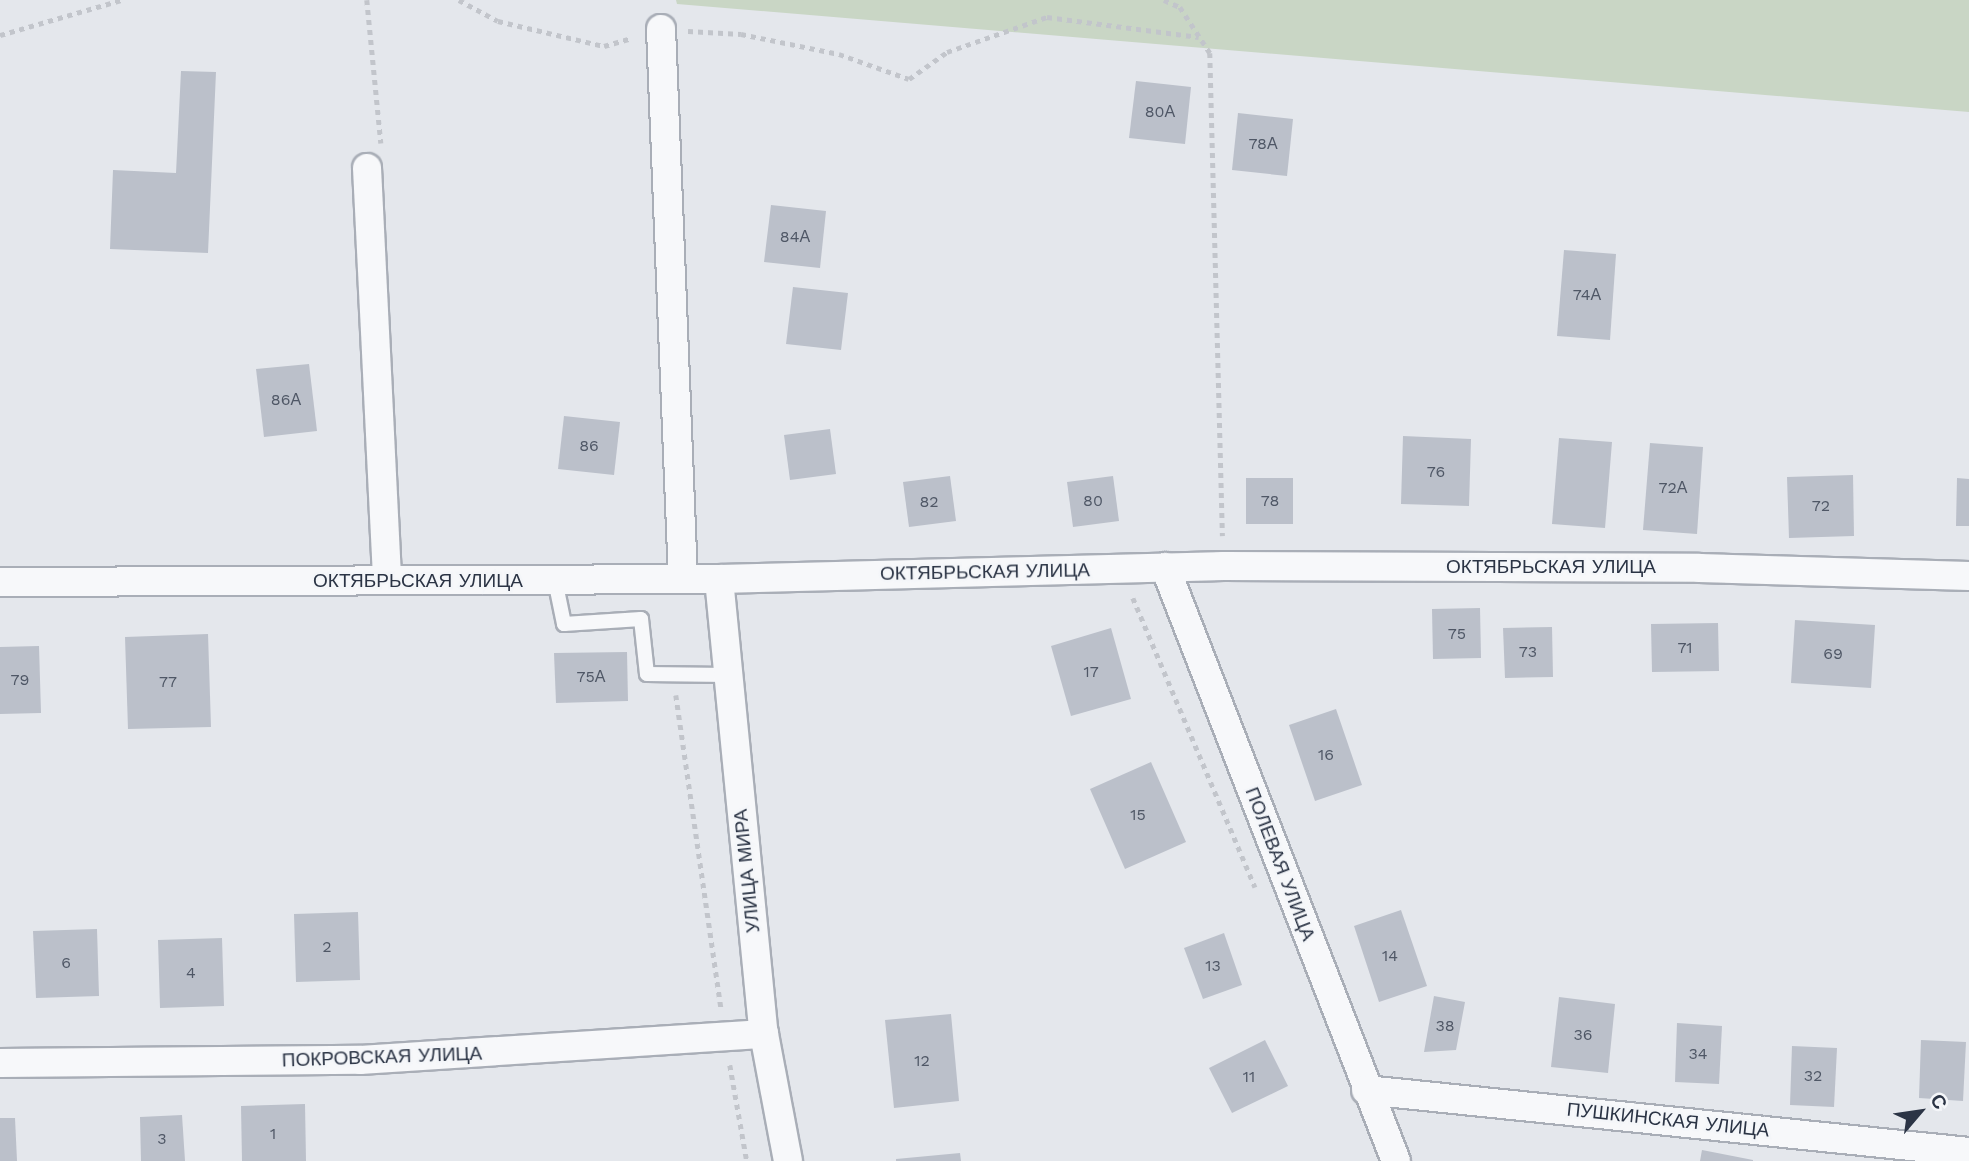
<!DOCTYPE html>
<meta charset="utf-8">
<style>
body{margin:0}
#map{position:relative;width:1969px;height:1161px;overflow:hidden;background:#e4e7ec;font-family:"Work Sans",sans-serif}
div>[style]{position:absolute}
.green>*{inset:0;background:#c9d6c5}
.building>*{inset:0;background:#bbc0ca}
.path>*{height:4.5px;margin-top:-2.25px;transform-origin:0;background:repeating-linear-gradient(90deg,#c2c5cb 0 5px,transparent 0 10px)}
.roads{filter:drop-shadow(2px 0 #a9aeb7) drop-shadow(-2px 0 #a9aeb7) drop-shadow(0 2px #a9aeb7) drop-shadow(0 -2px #a9aeb7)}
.service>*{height:14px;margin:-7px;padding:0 7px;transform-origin:7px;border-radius:7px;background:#f7f8fa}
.minor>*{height:28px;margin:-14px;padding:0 14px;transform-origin:14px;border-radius:14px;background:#f7f8fa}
span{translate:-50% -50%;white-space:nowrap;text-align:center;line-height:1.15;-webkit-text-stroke:5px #f4f6f9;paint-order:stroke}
.number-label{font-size:16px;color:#4f5766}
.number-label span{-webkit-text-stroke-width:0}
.street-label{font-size:19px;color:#2b3445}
.north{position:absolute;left:1885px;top:1077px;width:70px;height:70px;-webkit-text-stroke:5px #f4f6f9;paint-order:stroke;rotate:61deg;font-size:19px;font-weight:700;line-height:28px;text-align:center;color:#2b3445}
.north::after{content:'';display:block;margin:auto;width:24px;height:32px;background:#2b3445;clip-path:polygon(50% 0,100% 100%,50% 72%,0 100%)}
</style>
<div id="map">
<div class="green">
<i style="clip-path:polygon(676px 0,1969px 0,1969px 112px,677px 4px)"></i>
</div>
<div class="building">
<i style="clip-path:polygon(181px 71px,216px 72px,208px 253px,110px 249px,113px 170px,176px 173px)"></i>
<i style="clip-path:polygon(1136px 81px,1191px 87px,1185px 144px,1129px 138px)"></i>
<i style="clip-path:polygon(1238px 113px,1293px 119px,1287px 176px,1232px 170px)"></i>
<i style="clip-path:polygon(771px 205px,826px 211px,820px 268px,764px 262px)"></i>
<i style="clip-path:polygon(1564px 250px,1616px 254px,1610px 340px,1557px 336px)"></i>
<i style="clip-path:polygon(793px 287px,848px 293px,841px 350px,786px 344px)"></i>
<i style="clip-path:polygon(309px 364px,317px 431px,264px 437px,256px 369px)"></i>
<i style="clip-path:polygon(564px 416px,620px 422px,614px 475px,558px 469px)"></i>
<i style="clip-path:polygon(830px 429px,836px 474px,790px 480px,784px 435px)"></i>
<i style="clip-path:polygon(1403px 436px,1471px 439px,1469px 506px,1401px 504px)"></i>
<i style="clip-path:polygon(1559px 438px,1612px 442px,1605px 528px,1552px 524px)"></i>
<i style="clip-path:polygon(1650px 443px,1703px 447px,1697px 534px,1643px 530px)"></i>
<i style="clip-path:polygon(1853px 475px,1854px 536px,1789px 538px,1787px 477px)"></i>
<i style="clip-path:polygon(950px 476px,956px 521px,909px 527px,903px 482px)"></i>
<i style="clip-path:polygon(1113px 476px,1119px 521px,1073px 527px,1067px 482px)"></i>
<i style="clip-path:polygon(1246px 478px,1293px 478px,1293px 524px,1246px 524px)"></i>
<i style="clip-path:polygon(1957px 478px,1969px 479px,1969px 526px,1956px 526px)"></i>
<i style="clip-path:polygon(1480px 608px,1481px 658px,1433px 659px,1432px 609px)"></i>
<i style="clip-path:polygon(1795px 620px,1875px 625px,1871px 688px,1791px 683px)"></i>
<i style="clip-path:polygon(1718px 623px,1719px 671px,1652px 672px,1651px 624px)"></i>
<i style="clip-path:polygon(1552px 627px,1553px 677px,1505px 678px,1503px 628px)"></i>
<i style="clip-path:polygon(1111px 628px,1131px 699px,1071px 716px,1051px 646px)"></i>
<i style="clip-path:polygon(208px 634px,211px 727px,128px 729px,125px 637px)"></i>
<i style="clip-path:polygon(39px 646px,41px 713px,0 714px,0 647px)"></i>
<i style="clip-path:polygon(627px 652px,628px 701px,556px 703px,554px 653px)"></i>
<i style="clip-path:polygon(1336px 709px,1362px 785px,1315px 801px,1289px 725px)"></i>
<i style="clip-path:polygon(1151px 762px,1186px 842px,1125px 869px,1090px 789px)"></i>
<i style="clip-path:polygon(1401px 910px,1427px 986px,1379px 1002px,1354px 926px)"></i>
<i style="clip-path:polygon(358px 912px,360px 980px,296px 982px,294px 914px)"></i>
<i style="clip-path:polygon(97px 929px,99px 996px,36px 998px,33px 931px)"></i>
<i style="clip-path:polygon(1224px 933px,1242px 985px,1203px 999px,1184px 948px)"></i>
<i style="clip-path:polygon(222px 938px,224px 1006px,160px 1008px,158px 940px)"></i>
<i style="clip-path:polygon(1434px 996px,1465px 1002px,1456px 1050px,1424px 1052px)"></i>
<i style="clip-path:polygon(1559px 997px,1615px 1004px,1608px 1073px,1551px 1067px)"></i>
<i style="clip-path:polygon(951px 1014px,959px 1101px,894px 1108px,885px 1020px)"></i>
<i style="clip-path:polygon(1677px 1023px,1722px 1026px,1719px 1084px,1675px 1082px)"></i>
<i style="clip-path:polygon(1265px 1040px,1288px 1086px,1232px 1113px,1209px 1068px)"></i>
<i style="clip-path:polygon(1921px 1040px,1966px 1042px,1963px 1101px,1919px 1098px)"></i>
<i style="clip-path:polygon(1792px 1046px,1837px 1048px,1834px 1107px,1790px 1105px)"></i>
<i style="clip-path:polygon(305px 1104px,306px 1161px,242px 1161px,241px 1106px)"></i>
<i style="clip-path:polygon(182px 1115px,185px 1161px,141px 1161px,140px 1117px)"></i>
<i style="clip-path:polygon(0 1118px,15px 1118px,17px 1161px,0 1161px)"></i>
<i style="clip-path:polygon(1702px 1150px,1753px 1160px,1753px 1161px,1700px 1161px)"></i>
<i style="clip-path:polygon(960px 1153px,961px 1161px,896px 1161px,896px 1159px)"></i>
</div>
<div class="path">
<i style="left:367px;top:0;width:144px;rotate:84.4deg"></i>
<i style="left:459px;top:0;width:44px;rotate:28.3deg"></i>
<i style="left:498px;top:21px;width:109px;rotate:13.3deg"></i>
<i style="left:604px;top:46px;width:29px;rotate:-16deg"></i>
<i style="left:1164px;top:0;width:17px;rotate:24deg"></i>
<i style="left:1180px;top:7px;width:55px;rotate:56.9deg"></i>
<i style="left:1210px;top:53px;width:483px;rotate:88.5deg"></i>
<i style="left:688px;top:31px;width:53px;rotate:3.2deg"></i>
<i style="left:741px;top:34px;width:100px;rotate:11.5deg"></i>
<i style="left:839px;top:54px;width:74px;rotate:19.7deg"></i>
<i style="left:909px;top:79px;width:47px;rotate:-35.4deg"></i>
<i style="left:947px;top:52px;width:106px;rotate:-19.3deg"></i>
<i style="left:1047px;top:17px;width:153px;rotate:7.5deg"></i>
<i style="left:0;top:35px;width:126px;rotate:-16.1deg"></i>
<i style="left:1133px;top:598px;width:314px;rotate:67.1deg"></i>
<i style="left:676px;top:695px;width:316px;rotate:81.8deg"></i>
<i style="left:730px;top:1065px;width:97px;rotate:80deg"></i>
</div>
<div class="roads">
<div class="service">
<i style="left:555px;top:580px;width:45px;rotate:78.4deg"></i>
<i style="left:564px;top:624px;width:77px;rotate:-3.7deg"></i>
<i style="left:641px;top:619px;width:55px;rotate:83.8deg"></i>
<i style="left:647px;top:674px;width:80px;rotate:0.7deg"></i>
</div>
<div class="minor">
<i style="left:661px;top:29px;width:550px;rotate:87.71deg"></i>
<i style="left:367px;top:168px;width:412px;rotate:87.2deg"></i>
<i style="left:1165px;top:567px;width:637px;rotate:68.75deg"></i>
<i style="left:719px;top:579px;width:457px;rotate:84.4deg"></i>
<i style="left:764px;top:1034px;width:129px;rotate:79.3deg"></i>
<i style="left:0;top:582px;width:719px;rotate:-0.24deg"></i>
<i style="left:719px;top:579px;width:505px;rotate:-1.47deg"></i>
<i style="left:1224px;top:566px;width:475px;rotate:0.2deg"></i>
<i style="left:1699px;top:568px;width:270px;rotate:1.7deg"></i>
<i style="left:0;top:1063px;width:360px;rotate:-0.5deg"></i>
<i style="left:360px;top:1060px;width:405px;rotate:-3.7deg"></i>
<i style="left:1366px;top:1090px;width:606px;rotate:5.87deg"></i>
</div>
</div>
<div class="number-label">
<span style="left:1160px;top:112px">80А</span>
<span style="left:1263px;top:144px">78А</span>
<span style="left:795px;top:237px">84А</span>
<span style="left:1587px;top:295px">74А</span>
<span style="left:286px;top:400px">86А</span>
<span style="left:589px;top:446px">86</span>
<span style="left:1436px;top:472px">76</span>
<span style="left:1673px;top:488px">72А</span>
<span style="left:1093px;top:501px">80</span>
<span style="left:1270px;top:501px">78</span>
<span style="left:929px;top:502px">82</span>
<span style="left:1821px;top:506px">72</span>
<span style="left:1457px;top:634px">75</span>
<span style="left:1685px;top:648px">71</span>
<span style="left:1528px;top:652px">73</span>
<span style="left:1833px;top:654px">69</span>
<span style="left:1091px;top:672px">17</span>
<span style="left:591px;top:677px">75А</span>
<span style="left:20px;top:680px">79</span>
<span style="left:168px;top:682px">77</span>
<span style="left:1326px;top:755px">16</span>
<span style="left:1138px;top:815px">15</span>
<span style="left:327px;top:947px">2</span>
<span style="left:1390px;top:956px">14</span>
<span style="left:66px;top:963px">6</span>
<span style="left:1213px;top:966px">13</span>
<span style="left:191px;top:973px">4</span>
<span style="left:1445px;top:1026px">38</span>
<span style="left:1583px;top:1035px">36</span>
<span style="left:1698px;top:1054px">34</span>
<span style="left:922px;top:1061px">12</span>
<span style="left:1813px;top:1076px">32</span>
<span style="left:1249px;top:1077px">11</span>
<span style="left:273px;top:1134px">1</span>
<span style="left:162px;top:1139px">3</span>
</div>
<div class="street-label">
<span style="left:1551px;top:567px">ОКТЯБРЬСКАЯ УЛИЦА</span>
<span style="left:985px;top:572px;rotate:-1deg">ОКТЯБРЬСКАЯ УЛИЦА</span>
<span style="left:418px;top:581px">ОКТЯБРЬСКАЯ УЛИЦА</span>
<span style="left:1280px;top:864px;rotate:69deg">ПОЛЕВАЯ УЛИЦА</span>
<span style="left:747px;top:871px;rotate:-96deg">УЛИЦА МИРА</span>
<span style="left:382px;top:1057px;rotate:-2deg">ПОКРОВСКАЯ УЛИЦА</span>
<span style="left:1668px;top:1120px;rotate:6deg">ПУШКИНСКАЯ УЛИЦА</span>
</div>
<div class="north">С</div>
</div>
